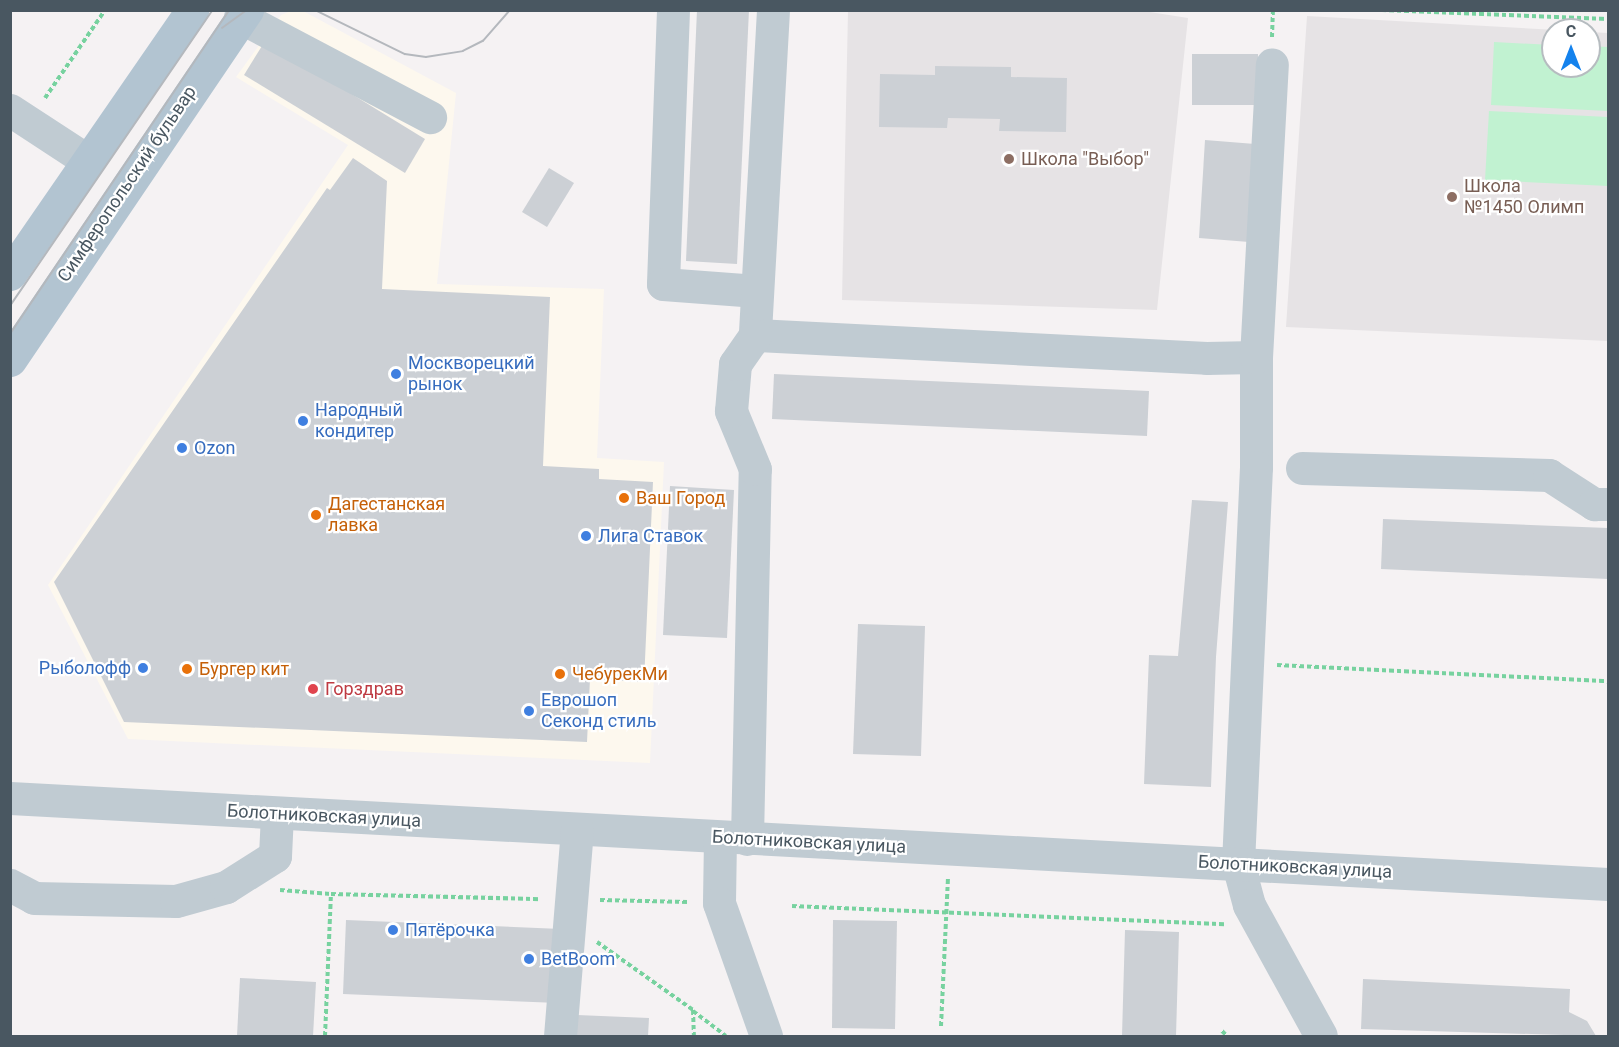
<!DOCTYPE html>
<meta charset="utf-8">
<style>
body{margin:0}
#map{position:relative;width:1619px;height:1047px;overflow:hidden;background:#f5f2f3;font-family:Roboto,sans-serif}
div>[style]{position:absolute}
.commercial>*{inset:0;background:#fdf8ee}
.education>*{inset:0;background:#e6e3e5}
.green>*{inset:0;background:#c1f2d1}
.building>*{inset:0;background:#ccd0d5}
.path>*{height:4px;margin-top:-2px;transform-origin:0;background:repeating-linear-gradient(90deg,#77d29f 0 4.5px,transparent 0 7.5px)}
.minor>*{height:33px;margin:-16.5px;padding:0 16.5px;transform-origin:16.5px;border-radius:16.5px;background:#c0cbd2}
.major>*{height:33px;margin:-16.5px;padding:0 16.5px;transform-origin:16.5px;border-radius:16.5px;background:#b2c4d1}
.tram>*{height:1.5px;margin:-0.75px;padding:0 0.75px;transform-origin:0.75px;border-radius:0.75px;background:#b4b8bd}
.dots>*{width:16px;height:16px;translate:-50% -50%;box-sizing:border-box;border:3px solid #fff;border-radius:50%}
span{translate:-50% -50%;white-space:nowrap;text-align:center;line-height:1.15;-webkit-text-stroke:4.5px #fff;paint-order:stroke}
.education-label{font-size:18px;color:#785e54}
.left{translate:0 -50%;text-align:left}
.street-label{font-size:18px;color:#495761}
.shop-label{font-size:18px;color:#366cbe}
.right{translate:-100% -50%;text-align:right}
.food-label{font-size:18px;color:#c56008}
.health-label{font-size:18px;color:#be3a42}
.frame{position:absolute;inset:0;border:12px solid #495761;pointer-events:none}
.north{position:absolute;left:1541px;top:18px;width:60px;height:60px;box-sizing:border-box;background:#fff;border:2px solid #b6bcc0;border-radius:50%;rotate:0deg;font-size:16px;font-weight:700;line-height:24px;text-align:center;color:#495761}
.north::after{content:'';display:block;margin:auto;width:21px;height:27px;background:#1482ed;clip-path:polygon(50% 0,100% 100%,50% 72%,0 100%)}
</style>
<div id="map">
<div class="commercial">
<i style="clip-path:polygon(291px 11px,303px 11px,456px 93px,437px 284px,604px 289px,597px 458px,664px 462px,650px 763px,128px 739px,48px 585px,348px 145px,236px 77px,281px 15px)"></i>
</div>
<div class="education">
<i style="clip-path:polygon(1137px 10px,1188px 18px,1157px 310px,842px 300px,848px 11px)"></i>
<i style="clip-path:polygon(1307px 16px,1557px 30px,1553px 30px,1553px 66px,1589px 66px,1589px 32px,1608px 33px,1608px 341px,1286px 327px)"></i>
</div>
<div class="green">
<i style="clip-path:polygon(1494px 42px,1553px 45px,1553px 66px,1589px 66px,1589px 46px,1608px 47px,1608px 111px,1491px 105px)"></i>
<i style="clip-path:polygon(1489px 111px,1608px 117px,1608px 186px,1485px 180px)"></i>
</div>
<div class="building">
<i style="clip-path:polygon(697px 10px,749px 10px,737px 264px,686px 261px)"></i>
<i style="clip-path:polygon(265px 41px,425px 139px,405px 173px,244px 75px)"></i>
<i style="clip-path:polygon(1192px 54px,1258px 54px,1258px 105px,1192px 105px)"></i>
<i style="clip-path:polygon(935px 66px,1011px 67px,1011px 77px,1067px 78px,1066px 132px,999px 131px,1000px 119px,948px 118px,947px 128px,879px 127px,880px 74px,935px 75px)"></i>
<i style="clip-path:polygon(1205px 140px,1255px 144px,1249px 242px,1199px 238px)"></i>
<i style="clip-path:polygon(353px 158px,387px 181px,382px 289px,550px 297px,543px 466px,599px 469px,599px 479px,653px 482px,644px 682px,590px 679px,587px 742px,124px 722px,54px 582px,327px 188px,330px 190px)"></i>
<i style="clip-path:polygon(549px 168px,574px 183px,547px 227px,522px 212px)"></i>
<i style="clip-path:polygon(774px 374px,1149px 391px,1147px 436px,772px 419px)"></i>
<i style="clip-path:polygon(670px 486px,734px 490px,727px 638px,663px 635px)"></i>
<i style="clip-path:polygon(1192px 500px,1228px 502px,1216px 657px,1211px 787px,1144px 784px,1149px 655px,1178px 656px)"></i>
<i style="clip-path:polygon(1383px 519px,1608px 528px,1608px 579px,1381px 569px)"></i>
<i style="clip-path:polygon(858px 624px,925px 626px,921px 756px,853px 754px)"></i>
<i style="clip-path:polygon(346px 920px,561px 929px,558px 1003px,343px 994px)"></i>
<i style="clip-path:polygon(833px 920px,897px 921px,895px 1029px,832px 1028px)"></i>
<i style="clip-path:polygon(1125px 930px,1179px 932px,1176px 1036px,1122px 1036px)"></i>
<i style="clip-path:polygon(240px 978px,316px 982px,313px 1036px,237px 1036px)"></i>
<i style="clip-path:polygon(1363px 979px,1570px 989px,1569px 1012px,1587px 1021px,1596px 1036px,1361px 1029px)"></i>
<i style="clip-path:polygon(577px 1015px,649px 1018px,648px 1036px,576px 1036px)"></i>
</div>
<div class="path">
<i style="left:1382px;top:10px;width:226px;rotate:2.3deg"></i>
<i style="left:1272px;top:37px;width:27px;rotate:-88deg"></i>
<i style="left:45px;top:98px;width:107px;rotate:-55.7deg"></i>
<i style="left:1277px;top:665px;width:331px;rotate:2.8deg"></i>
<i style="left:280px;top:890px;width:51px;rotate:4.5deg"></i>
<i style="left:600px;top:900px;width:88px;rotate:1.3deg"></i>
<i style="left:792px;top:906px;width:433px;rotate:2.4deg"></i>
<i style="left:597px;top:942px;width:118px;rotate:35.3deg"></i>
<i style="left:693px;top:1010px;width:26px;rotate:88deg"></i>
<i style="left:693px;top:1011px;width:41px;rotate:37.1deg"></i>
<i style="left:941px;top:1026px;width:149px;rotate:-87.3deg"></i>
<i style="left:1222px;top:1031px;width:7px;rotate:45deg"></i>
<i style="left:325px;top:1036px;width:142px;rotate:-87.6deg"></i>
<i style="left:331px;top:894px;width:210px;rotate:1.4deg"></i>
</div>
<div class="minor">
<i style="left:673px;top:10px;width:274px;rotate:92.1deg"></i>
<i style="left:663px;top:284px;width:94px;rotate:4.3deg"></i>
<i style="left:773px;top:10px;width:325px;rotate:93.2deg"></i>
<i style="left:755px;top:335px;width:452px;rotate:2.9deg"></i>
<i style="left:1206px;top:358px;width:50px;rotate:-1.1deg"></i>
<i style="left:1256px;top:357px;width:110px;rotate:90deg"></i>
<i style="left:1256px;top:467px;width:397px;rotate:92.6deg"></i>
<i style="left:1238px;top:864px;width:42px;rotate:75deg"></i>
<i style="left:1249px;top:905px;width:149px;rotate:61.2deg"></i>
<i style="left:240px;top:17px;width:215px;rotate:27.8deg"></i>
<i style="left:10px;top:110px;width:93px;rotate:33.2deg"></i>
<i style="left:1256px;top:357px;width:293px;rotate:-86.9deg"></i>
<i style="left:1302px;top:468px;width:247px;rotate:1.6deg"></i>
<i style="left:1549px;top:475px;width:54px;rotate:32.8deg"></i>
<i style="left:1594px;top:504px;width:14px"></i>
<i style="left:10px;top:798px;width:1600px;rotate:3.08deg"></i>
<i style="left:720px;top:838px;width:65px;rotate:90.9deg"></i>
<i style="left:719px;top:903px;width:141px;rotate:70.5deg"></i>
<i style="left:747px;top:839px;width:370px;rotate:-88.8deg"></i>
<i style="left:755px;top:469px;width:63px;rotate:-112.5deg"></i>
<i style="left:731px;top:411px;width:47px;rotate:-85.1deg"></i>
<i style="left:735px;top:364px;width:35px;rotate:-55deg"></i>
<i style="left:10px;top:885px;width:27px;rotate:28deg"></i>
<i style="left:34px;top:898px;width:142px;rotate:1.2deg"></i>
<i style="left:176px;top:901px;width:52px;rotate:-15.6deg"></i>
<i style="left:226px;top:887px;width:58px;rotate:-32.3deg"></i>
<i style="left:275px;top:856px;width:43px;rotate:-87.3deg"></i>
<i style="left:560px;top:1036px;width:207px;rotate:-85.3deg"></i>
</div>
<div class="major">
<i style="left:10px;top:274px;width:321px;rotate:-55.4deg"></i>
<i style="left:10px;top:360px;width:423px;rotate:-55.9deg"></i>
</div>
<div class="tram">
<i style="left:315px;top:10px;width:100px;rotate:26.1deg"></i>
<i style="left:405px;top:54px;width:21px;rotate:8deg"></i>
<i style="left:426px;top:57px;width:37px;rotate:-9deg"></i>
<i style="left:463px;top:51px;width:22px;rotate:-27deg"></i>
<i style="left:483px;top:41px;width:41px;rotate:-48.9deg"></i>
<i style="left:222px;top:28px;width:31px;rotate:-36deg"></i>
<i style="left:10px;top:306px;width:359px;rotate:-55.6deg"></i>
<i style="left:10px;top:334px;width:391px;rotate:-55.9deg"></i>
</div>
<div class="dots">
<i style="left:1009px;top:159px;background:#8d6e63"></i>
<i style="left:1452px;top:197px;background:#8d6e63"></i>
<i style="left:396px;top:374px;background:#3f7fe0"></i>
<i style="left:303px;top:421px;background:#3f7fe0"></i>
<i style="left:182px;top:448px;background:#3f7fe0"></i>
<i style="left:624px;top:498px;background:#e8710a"></i>
<i style="left:316px;top:515px;background:#e8710a"></i>
<i style="left:586px;top:536px;background:#3f7fe0"></i>
<i style="left:143px;top:668px;background:#3f7fe0"></i>
<i style="left:187px;top:669px;background:#e8710a"></i>
<i style="left:560px;top:674px;background:#e8710a"></i>
<i style="left:313px;top:689px;background:#e0444e"></i>
<i style="left:529px;top:711px;background:#3f7fe0"></i>
<i style="left:393px;top:930px;background:#3f7fe0"></i>
<i style="left:529px;top:959px;background:#3f7fe0"></i>
</div>
<div class="education-label">
<span class="left" style="left:1021px;top:159px">Школа "Выбор"</span>
<span class="left" style="left:1464px;top:197px">Школа<br>№1450 Олимп</span>
</div>
<div class="street-label">
<span style="left:127px;top:184px;rotate:-56deg">Симферопольский бульвар</span>
<span style="left:324px;top:816px;rotate:3deg">Болотниковская улица</span>
<span style="left:809px;top:842px;rotate:3deg">Болотниковская улица</span>
<span style="left:1295px;top:867px;rotate:3deg">Болотниковская улица</span>
</div>
<div class="shop-label">
<span class="left" style="left:408px;top:374px">Москворецкий<br>рынок</span>
<span class="left" style="left:315px;top:421px">Народный<br>кондитер</span>
<span class="left" style="left:194px;top:448px">Ozon</span>
<span class="left" style="left:598px;top:536px">Лига Ставок</span>
<span class="right" style="left:131px;top:668px">Рыболофф</span>
<span class="left" style="left:541px;top:711px">Еврошоп<br>Секонд стиль</span>
<span class="left" style="left:405px;top:930px">Пятёрочка</span>
<span class="left" style="left:541px;top:959px">BetBoom</span>
</div>
<div class="food-label">
<span class="left" style="left:636px;top:498px">Ваш Город</span>
<span class="left" style="left:328px;top:515px">Дагестанская<br>лавка</span>
<span class="left" style="left:199px;top:669px">Бургер кит</span>
<span class="left" style="left:572px;top:674px">ЧебурекМи</span>
</div>
<div class="health-label">
<span class="left" style="left:325px;top:689px">Горздрав</span>
</div>
<div class="frame"></div>
<div class="north">С</div>
</div>
